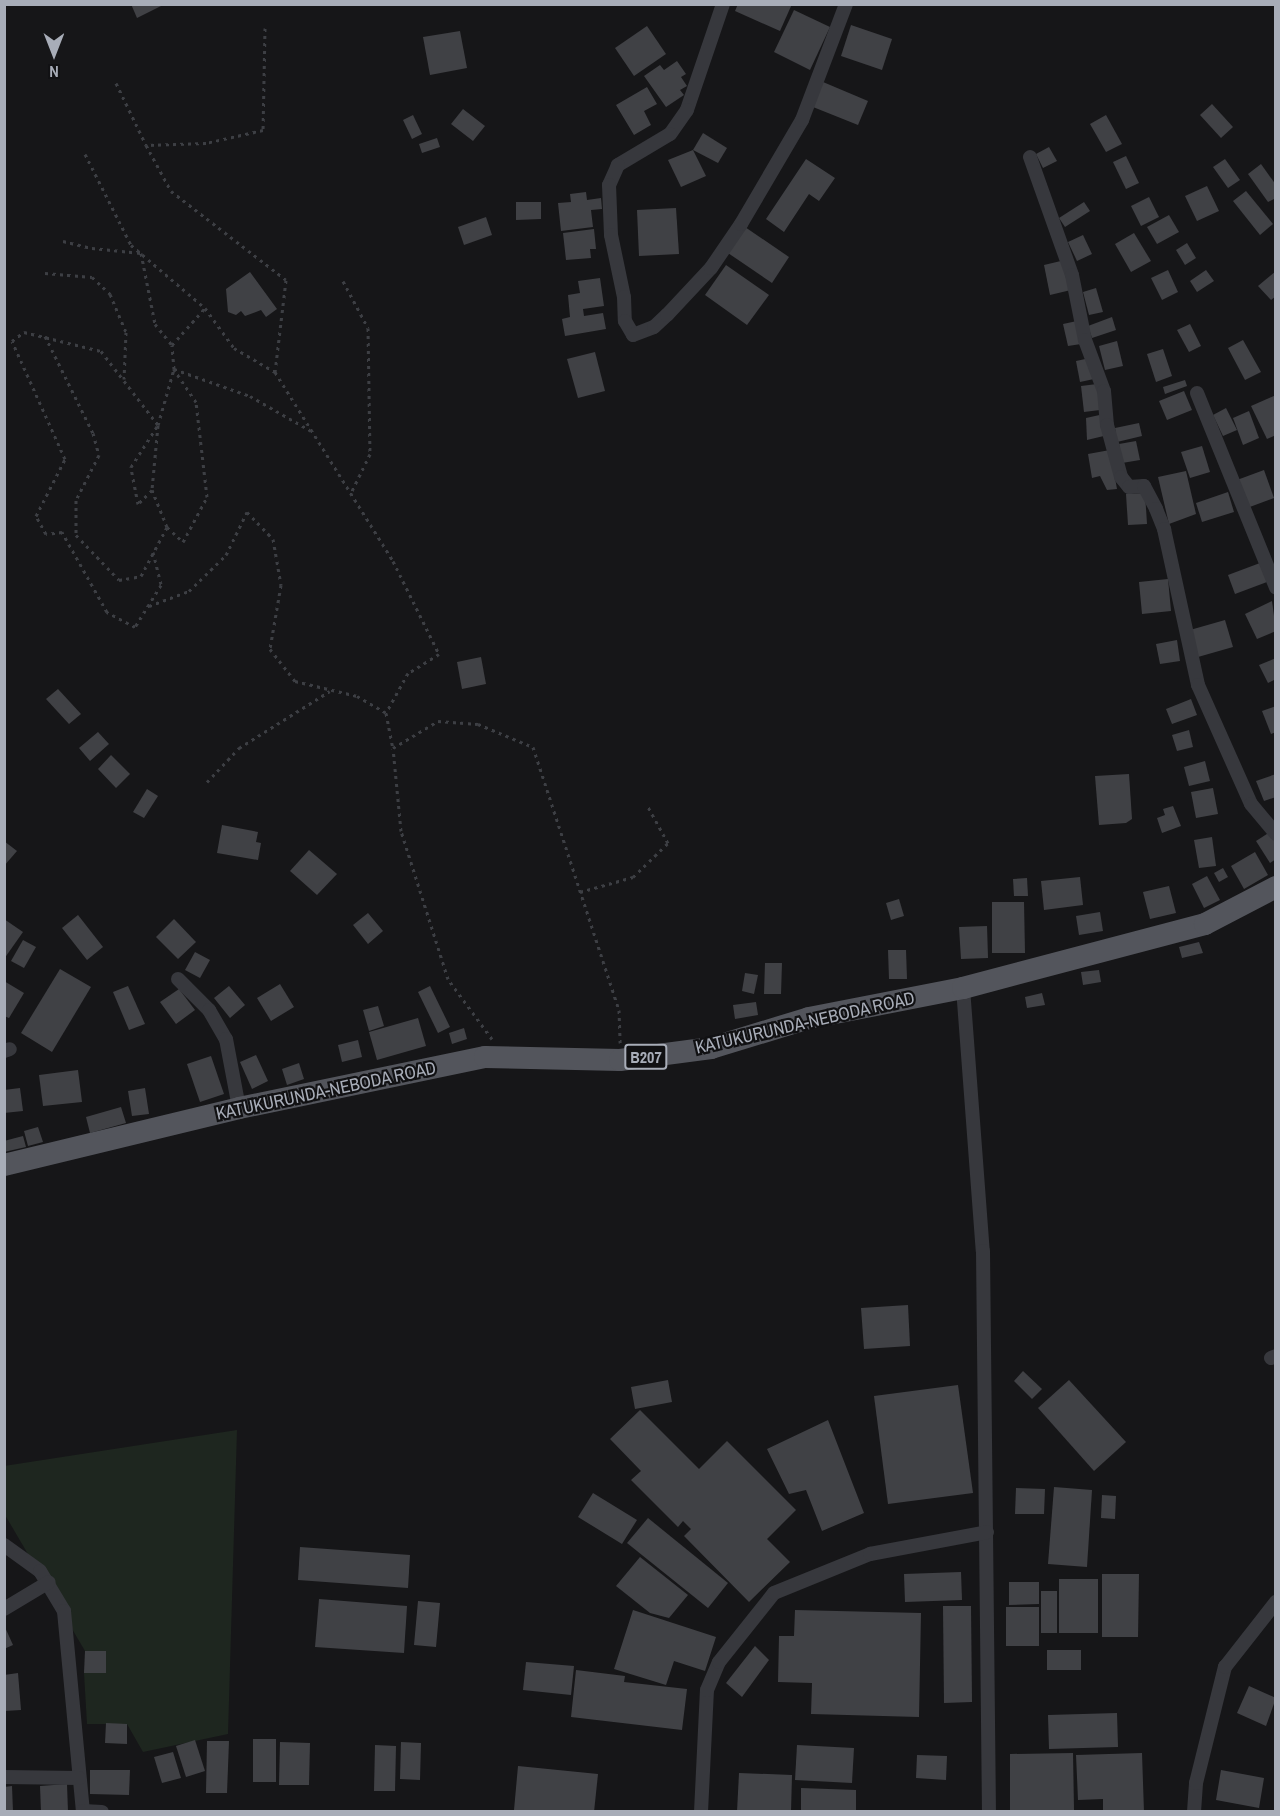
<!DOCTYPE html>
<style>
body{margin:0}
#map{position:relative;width:1280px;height:1816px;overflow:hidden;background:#161618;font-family:"Archivo Narrow",sans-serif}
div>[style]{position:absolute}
.green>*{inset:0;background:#1e261f}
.building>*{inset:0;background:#404145}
.path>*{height:3px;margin-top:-1.5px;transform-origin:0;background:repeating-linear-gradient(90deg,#3d3f44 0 3px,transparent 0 7.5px)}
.minor>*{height:14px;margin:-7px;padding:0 7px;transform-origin:7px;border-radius:7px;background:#37383d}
.primary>*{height:22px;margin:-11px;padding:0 11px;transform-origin:11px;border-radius:11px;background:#53555c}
span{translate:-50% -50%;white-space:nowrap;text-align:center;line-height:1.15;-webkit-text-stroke:4.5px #111113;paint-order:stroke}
.shield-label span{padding:2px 4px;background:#111113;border:2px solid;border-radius:4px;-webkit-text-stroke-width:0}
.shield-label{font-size:16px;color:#a8adb8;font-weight:700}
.street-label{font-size:18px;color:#a8adb8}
.frame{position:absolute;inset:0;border:6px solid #a8adb8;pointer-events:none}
.north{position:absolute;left:24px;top:24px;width:60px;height:60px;-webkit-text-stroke:4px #111113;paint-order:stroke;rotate:180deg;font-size:16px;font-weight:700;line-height:24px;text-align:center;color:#a8adb8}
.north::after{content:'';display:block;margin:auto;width:21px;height:27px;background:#a8adb8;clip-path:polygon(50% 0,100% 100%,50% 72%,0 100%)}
</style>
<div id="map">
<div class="green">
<i style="clip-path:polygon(237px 1430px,228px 1734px,143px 1752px,127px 1724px,87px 1724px,84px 1673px,105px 1673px,106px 1651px,85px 1651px,5px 1515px,4px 1466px)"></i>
</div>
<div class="building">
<i style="clip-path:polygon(131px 4px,165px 4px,137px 18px)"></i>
<i style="clip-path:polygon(738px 4px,792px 4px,780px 31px,735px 11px)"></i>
<i style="clip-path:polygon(794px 10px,830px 27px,810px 70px,774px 52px)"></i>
<i style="clip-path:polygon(851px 25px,892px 39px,882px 70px,841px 56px)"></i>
<i style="clip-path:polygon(647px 26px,666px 54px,634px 76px,615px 48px)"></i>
<i style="clip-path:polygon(460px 31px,467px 68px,430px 75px,423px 37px)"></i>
<i style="clip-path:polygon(677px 61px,686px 74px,681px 77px,687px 86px,680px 90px,684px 95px,666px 107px,644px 76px,660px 65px,664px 70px)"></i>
<i style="clip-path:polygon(823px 82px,868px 101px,858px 125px,813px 107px)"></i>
<i style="clip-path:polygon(647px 87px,657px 104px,644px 111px,651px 125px,634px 135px,616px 105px)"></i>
<i style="clip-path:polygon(1212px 104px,1233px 127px,1221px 138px,1200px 115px)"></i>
<i style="clip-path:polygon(463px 109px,485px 126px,473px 141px,451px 124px)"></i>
<i style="clip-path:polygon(413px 115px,422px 134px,412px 139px,403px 120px)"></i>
<i style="clip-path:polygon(1106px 115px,1122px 144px,1106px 152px,1090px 124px)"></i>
<i style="clip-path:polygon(703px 133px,727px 148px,718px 163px,693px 150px)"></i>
<i style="clip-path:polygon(437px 138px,440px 147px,422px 153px,419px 144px)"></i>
<i style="clip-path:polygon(1049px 147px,1057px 161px,1043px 168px,1036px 154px)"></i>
<i style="clip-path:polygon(693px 150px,706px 176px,681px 187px,668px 160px)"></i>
<i style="clip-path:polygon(1126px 156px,1139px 183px,1126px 189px,1113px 162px)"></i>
<i style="clip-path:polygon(806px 159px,835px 178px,819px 201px,809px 194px,784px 232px,766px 219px)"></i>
<i style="clip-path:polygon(1225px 159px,1240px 180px,1228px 188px,1213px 167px)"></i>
<i style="clip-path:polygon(1261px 164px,1276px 185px,1276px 198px,1268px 202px,1248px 174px)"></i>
<i style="clip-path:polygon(1207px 186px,1219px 211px,1197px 221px,1185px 196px)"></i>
<i style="clip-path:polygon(1246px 191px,1273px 224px,1260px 235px,1233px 201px)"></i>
<i style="clip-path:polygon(586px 192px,587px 200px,601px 198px,602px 209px,591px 210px,593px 227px,561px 231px,558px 203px,571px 202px,570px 194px)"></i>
<i style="clip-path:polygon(1149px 197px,1159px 217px,1141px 226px,1131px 206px)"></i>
<i style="clip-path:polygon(516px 202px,541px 202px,541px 219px,516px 220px)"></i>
<i style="clip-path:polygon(1084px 202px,1090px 211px,1065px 227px,1059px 218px)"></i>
<i style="clip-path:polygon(676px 208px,679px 254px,639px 256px,637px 210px)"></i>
<i style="clip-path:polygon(1169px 215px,1179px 232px,1157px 244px,1147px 227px)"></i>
<i style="clip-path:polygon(486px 217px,492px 235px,464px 245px,458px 227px)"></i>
<i style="clip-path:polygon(745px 227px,789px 257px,772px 283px,728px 253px)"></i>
<i style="clip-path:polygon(594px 229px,596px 249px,590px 249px,591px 258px,566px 260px,563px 233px)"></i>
<i style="clip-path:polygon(1134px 233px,1151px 261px,1131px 272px,1115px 244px)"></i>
<i style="clip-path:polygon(1083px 235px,1092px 254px,1077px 261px,1068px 242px)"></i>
<i style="clip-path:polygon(1187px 243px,1196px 258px,1185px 265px,1176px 250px)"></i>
<i style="clip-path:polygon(1065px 260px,1071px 290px,1050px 295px,1044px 265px)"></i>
<i style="clip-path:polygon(726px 265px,769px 295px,747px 325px,705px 295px)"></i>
<i style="clip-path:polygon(1168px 270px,1178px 292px,1162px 300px,1151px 278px)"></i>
<i style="clip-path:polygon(1206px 270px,1214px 281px,1197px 292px,1190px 281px)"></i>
<i style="clip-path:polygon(1276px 271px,1276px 296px,1271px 300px,1258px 286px)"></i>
<i style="clip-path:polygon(250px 272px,277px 309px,266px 317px,261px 310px,245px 316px,241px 311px,236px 315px,228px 312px,226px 289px)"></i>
<i style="clip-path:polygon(600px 278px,604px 306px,583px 309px,584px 316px,603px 313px,606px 329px,565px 336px,562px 319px,570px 317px,568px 295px,580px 293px,578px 281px)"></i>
<i style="clip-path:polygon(1096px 288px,1103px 312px,1089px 315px,1083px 292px)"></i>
<i style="clip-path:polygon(1112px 317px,1116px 330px,1092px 338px,1088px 326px)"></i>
<i style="clip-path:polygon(1077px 321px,1081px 344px,1068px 346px,1063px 324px)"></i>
<i style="clip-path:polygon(1190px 324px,1201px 346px,1189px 352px,1177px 330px)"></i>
<i style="clip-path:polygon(1243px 340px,1261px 372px,1245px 380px,1228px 348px)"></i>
<i style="clip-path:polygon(1117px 341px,1123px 366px,1105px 370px,1099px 346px)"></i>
<i style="clip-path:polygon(1163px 349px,1172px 376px,1156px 382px,1147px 354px)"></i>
<i style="clip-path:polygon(595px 352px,605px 391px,578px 398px,567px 359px)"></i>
<i style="clip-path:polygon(1090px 358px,1094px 379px,1080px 382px,1076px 361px)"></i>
<i style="clip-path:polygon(1185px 380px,1187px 386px,1165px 394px,1163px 387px)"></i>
<i style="clip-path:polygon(1097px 384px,1100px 410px,1084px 412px,1081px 386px)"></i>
<i style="clip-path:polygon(1184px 391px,1192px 410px,1167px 420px,1159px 401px)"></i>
<i style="clip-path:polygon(1276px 395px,1276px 435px,1267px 439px,1251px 406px)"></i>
<i style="clip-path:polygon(1226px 408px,1237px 430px,1223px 436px,1213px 415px)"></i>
<i style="clip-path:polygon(1249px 411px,1259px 438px,1243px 445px,1233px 418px)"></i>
<i style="clip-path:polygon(1104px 414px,1108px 435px,1087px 440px,1086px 418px)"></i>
<i style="clip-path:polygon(1139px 423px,1142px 436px,1117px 442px,1115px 428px)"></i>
<i style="clip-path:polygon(1136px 441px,1140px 460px,1122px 463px,1119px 444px)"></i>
<i style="clip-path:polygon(1202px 446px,1210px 472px,1190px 478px,1181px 452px)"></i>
<i style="clip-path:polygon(1110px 450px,1117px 489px,1107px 490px,1100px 476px,1092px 478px,1088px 454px)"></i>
<i style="clip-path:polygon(1264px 470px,1274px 498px,1247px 508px,1237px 480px)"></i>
<i style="clip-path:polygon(1186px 471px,1196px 514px,1169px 524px,1158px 477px)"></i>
<i style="clip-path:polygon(1228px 492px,1234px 512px,1202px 522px,1196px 503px)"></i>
<i style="clip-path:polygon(1145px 493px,1147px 524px,1128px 525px,1126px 494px)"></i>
<i style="clip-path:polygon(1260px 563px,1267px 582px,1235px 594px,1228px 575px)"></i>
<i style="clip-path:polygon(1168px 579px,1171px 611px,1142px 614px,1139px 582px)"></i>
<i style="clip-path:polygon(1272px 601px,1276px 631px,1257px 639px,1245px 614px)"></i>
<i style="clip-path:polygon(1225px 620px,1233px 647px,1198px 657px,1190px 630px)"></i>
<i style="clip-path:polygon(1177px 640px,1180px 661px,1160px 664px,1156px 644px)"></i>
<i style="clip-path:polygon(481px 657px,486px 684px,462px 689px,457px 662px)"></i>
<i style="clip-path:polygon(1276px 658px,1276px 679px,1268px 683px,1259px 665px)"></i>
<i style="clip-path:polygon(58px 689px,81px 714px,69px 724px,46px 699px)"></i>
<i style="clip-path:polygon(1191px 699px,1197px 715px,1172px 724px,1166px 709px)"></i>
<i style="clip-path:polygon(1276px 706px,1276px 732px,1271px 734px,1262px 711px)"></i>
<i style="clip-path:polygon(1189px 730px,1193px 747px,1177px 751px,1172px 735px)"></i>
<i style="clip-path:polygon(98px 732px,109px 744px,90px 761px,79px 748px)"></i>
<i style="clip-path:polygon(111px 755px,130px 774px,116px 788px,98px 769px)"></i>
<i style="clip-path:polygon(1205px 761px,1210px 781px,1189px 786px,1184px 767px)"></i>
<i style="clip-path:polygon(1129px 774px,1132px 819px,1126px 823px,1099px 825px,1095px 776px)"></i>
<i style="clip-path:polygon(1276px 774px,1276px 797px,1264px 801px,1256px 781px)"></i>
<i style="clip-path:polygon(1213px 788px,1218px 814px,1196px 818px,1191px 792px)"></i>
<i style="clip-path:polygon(147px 789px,158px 796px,144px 818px,133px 812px)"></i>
<i style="clip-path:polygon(1173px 806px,1181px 826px,1162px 833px,1157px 818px,1165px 815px,1163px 809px)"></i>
<i style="clip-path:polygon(222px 825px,258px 832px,256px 842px,261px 843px,258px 860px,217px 853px)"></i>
<i style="clip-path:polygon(1270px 832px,1276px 840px,1276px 859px,1270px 863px,1256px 841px)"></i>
<i style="clip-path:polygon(1212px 837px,1216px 866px,1199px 868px,1194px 840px)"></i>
<i style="clip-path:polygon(4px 841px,17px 851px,4px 866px)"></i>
<i style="clip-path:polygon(309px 850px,337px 874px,317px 895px,290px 871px)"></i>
<i style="clip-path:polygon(1255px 852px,1268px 875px,1244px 889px,1231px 866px)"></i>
<i style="clip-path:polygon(1223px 868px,1228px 877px,1219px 882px,1214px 873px)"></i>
<i style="clip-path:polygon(1207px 876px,1220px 900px,1204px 908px,1192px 884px)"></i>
<i style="clip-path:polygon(1080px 877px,1083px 905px,1044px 910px,1041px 881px)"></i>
<i style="clip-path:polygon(1027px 878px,1028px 896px,1014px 896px,1013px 879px)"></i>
<i style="clip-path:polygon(1169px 886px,1176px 913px,1150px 919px,1143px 892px)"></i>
<i style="clip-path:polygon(899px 899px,904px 916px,891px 920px,886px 903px)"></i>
<i style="clip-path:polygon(992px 902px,1024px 902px,1025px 953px,992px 953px)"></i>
<i style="clip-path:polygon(1100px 912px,1103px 931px,1079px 935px,1076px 916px)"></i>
<i style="clip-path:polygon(368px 913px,383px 931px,368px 944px,353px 925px)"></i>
<i style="clip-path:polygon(78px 915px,103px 947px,87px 960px,62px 928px)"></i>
<i style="clip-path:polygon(4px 919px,23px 932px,4px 959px)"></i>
<i style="clip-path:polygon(174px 919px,196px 942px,178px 959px,156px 937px)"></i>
<i style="clip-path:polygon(987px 926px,988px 958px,961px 959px,959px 927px)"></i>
<i style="clip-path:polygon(23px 940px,36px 947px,24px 968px,11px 961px)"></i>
<i style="clip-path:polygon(1199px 942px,1203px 953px,1182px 958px,1179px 947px)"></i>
<i style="clip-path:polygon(888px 950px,906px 950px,907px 979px,889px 979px)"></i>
<i style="clip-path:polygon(195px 952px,210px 960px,200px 978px,185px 970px)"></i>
<i style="clip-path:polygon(765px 963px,782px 963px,781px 994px,764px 994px)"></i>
<i style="clip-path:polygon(60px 969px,91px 987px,52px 1052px,21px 1033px)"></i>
<i style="clip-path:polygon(1099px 970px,1101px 982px,1083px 985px,1081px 972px)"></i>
<i style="clip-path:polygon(745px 973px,758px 975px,754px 994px,742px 991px)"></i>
<i style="clip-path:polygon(4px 981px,24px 993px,9px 1018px,4px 1016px)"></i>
<i style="clip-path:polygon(280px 984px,294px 1007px,271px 1021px,257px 998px)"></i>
<i style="clip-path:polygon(128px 986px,145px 1024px,129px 1030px,113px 992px)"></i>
<i style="clip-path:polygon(229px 986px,245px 1005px,230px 1018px,214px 998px)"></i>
<i style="clip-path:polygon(430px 986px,450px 1027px,438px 1033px,418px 992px)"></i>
<i style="clip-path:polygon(179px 989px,195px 1010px,176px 1024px,160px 1002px)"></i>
<i style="clip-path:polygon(1042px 993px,1045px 1005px,1027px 1008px,1025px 997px)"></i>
<i style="clip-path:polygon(756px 1002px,758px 1015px,735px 1019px,733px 1005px)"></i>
<i style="clip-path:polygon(378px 1006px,384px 1026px,369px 1031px,363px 1010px)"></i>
<i style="clip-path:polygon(418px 1018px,426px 1046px,377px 1060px,369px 1032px)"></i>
<i style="clip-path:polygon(464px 1028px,467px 1039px,452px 1044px,449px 1033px)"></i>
<i style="clip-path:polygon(358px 1040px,362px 1057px,342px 1062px,338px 1045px)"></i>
<i style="clip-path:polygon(256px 1055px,268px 1081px,252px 1089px,240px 1062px)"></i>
<i style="clip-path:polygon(211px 1056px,224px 1094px,200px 1102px,187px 1064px)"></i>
<i style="clip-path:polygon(299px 1063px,304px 1079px,287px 1085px,282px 1069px)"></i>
<i style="clip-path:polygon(78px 1070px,82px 1102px,43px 1106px,39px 1075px)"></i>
<i style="clip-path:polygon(20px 1088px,23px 1111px,4px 1113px,4px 1090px)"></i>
<i style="clip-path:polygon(145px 1088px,149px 1114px,132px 1116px,128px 1091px)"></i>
<i style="clip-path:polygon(121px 1107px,126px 1123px,90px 1133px,86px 1117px)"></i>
<i style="clip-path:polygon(38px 1127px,43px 1142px,28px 1146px,24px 1131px)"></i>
<i style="clip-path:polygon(23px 1136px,26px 1147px,4px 1152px,4px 1141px)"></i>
<i style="clip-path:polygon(908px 1305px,910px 1346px,864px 1349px,861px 1308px)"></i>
<i style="clip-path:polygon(1023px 1371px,1042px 1389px,1032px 1399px,1014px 1381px)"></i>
<i style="clip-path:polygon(668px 1380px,672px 1402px,635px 1409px,631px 1387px)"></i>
<i style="clip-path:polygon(1069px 1380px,1126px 1442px,1094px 1471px,1038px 1408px)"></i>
<i style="clip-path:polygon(958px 1385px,973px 1493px,888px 1504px,874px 1396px)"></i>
<i style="clip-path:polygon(640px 1410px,699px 1469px,727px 1441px,796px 1510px,767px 1539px,790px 1562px,749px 1602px,684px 1536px,691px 1529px,683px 1521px,678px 1527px,631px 1480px,641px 1471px,610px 1439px)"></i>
<i style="clip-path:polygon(828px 1420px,864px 1513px,822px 1531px,806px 1490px,789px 1494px,767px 1449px)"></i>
<i style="clip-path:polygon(1054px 1487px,1092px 1490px,1087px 1567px,1048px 1564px)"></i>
<i style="clip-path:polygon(1016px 1488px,1045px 1489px,1044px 1514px,1015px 1514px)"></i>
<i style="clip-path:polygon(593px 1493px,637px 1520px,622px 1544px,578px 1517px)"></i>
<i style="clip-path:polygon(1102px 1495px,1116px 1496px,1115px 1519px,1101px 1518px)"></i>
<i style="clip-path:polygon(648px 1518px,728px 1583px,708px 1608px,627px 1543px)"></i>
<i style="clip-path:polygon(300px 1547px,410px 1555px,408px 1588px,298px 1580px)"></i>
<i style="clip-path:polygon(640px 1557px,688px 1595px,669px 1618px,650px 1613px,616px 1586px)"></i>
<i style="clip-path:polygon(961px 1572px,962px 1600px,905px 1602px,904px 1574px)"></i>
<i style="clip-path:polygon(1102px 1574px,1139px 1574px,1138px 1637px,1102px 1637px)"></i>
<i style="clip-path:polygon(1059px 1579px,1098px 1579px,1098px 1633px,1059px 1633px)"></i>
<i style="clip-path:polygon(1009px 1582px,1039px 1582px,1039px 1604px,1009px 1605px)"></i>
<i style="clip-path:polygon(1041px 1591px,1057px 1591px,1057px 1633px,1041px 1633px)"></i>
<i style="clip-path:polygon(319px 1599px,407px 1606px,404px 1653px,315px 1647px)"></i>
<i style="clip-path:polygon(418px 1601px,440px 1603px,436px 1647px,414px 1645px)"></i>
<i style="clip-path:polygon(943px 1606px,971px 1606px,972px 1702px,944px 1703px)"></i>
<i style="clip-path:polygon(1006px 1607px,1039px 1607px,1039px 1646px,1006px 1646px)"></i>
<i style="clip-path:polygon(633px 1610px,716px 1637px,705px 1671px,674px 1661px,666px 1685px,614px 1669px)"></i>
<i style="clip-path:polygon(795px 1610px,921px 1613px,919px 1717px,811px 1714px,812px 1683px,778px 1682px,779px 1636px,794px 1636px)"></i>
<i style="clip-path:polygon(4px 1625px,13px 1645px,4px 1649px)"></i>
<i style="clip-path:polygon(755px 1646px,769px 1660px,742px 1697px,726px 1683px)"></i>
<i style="clip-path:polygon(1047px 1650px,1081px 1650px,1081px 1670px,1047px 1670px)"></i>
<i style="clip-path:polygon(85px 1651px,106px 1651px,106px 1673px,84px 1673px)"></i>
<i style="clip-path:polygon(526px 1662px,574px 1666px,571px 1695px,523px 1690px)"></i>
<i style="clip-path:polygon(576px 1670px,625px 1676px,624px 1682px,687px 1689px,682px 1730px,571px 1717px)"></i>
<i style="clip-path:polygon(18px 1673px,21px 1710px,4px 1711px,4px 1675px)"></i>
<i style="clip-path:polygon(1249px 1686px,1276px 1698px,1266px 1726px,1237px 1713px)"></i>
<i style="clip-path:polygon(1117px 1713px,1118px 1747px,1049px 1749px,1048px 1715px)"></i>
<i style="clip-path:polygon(106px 1723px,127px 1724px,127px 1744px,105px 1743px)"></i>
<i style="clip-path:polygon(253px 1739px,276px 1739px,276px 1782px,253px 1782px)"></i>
<i style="clip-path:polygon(195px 1740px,205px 1771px,186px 1777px,176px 1746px)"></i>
<i style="clip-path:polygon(207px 1741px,229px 1741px,227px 1793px,206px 1793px)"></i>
<i style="clip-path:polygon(280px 1742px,310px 1743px,309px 1785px,279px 1785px)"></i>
<i style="clip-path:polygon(401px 1742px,421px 1743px,420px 1780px,400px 1779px)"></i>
<i style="clip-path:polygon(375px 1745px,396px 1746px,395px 1791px,374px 1791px)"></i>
<i style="clip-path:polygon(797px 1745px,854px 1748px,852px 1783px,795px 1780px)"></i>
<i style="clip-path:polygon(173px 1752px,181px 1778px,162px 1783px,154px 1757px)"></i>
<i style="clip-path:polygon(1073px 1753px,1074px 1810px,1010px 1811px,1010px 1754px)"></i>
<i style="clip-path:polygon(1142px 1753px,1144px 1812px,1103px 1812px,1103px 1799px,1078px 1800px,1076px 1755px)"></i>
<i style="clip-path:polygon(917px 1755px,947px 1756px,946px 1780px,916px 1778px)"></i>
<i style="clip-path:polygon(518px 1766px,598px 1774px,594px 1812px,514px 1810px)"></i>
<i style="clip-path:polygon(90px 1770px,130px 1770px,129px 1795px,90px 1794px)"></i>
<i style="clip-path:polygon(1221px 1770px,1264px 1778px,1259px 1808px,1216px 1800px)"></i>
<i style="clip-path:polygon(739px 1773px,792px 1775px,791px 1812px,737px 1812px)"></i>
<i style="clip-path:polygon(67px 1784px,68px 1812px,41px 1812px,40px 1786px)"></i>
<i style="clip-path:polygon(12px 1786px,13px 1812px,4px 1812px,4px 1787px)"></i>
<i style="clip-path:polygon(801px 1788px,856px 1790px,856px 1812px,801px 1812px)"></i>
</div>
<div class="path">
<i style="left:265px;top:28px;width:102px;rotate:91.1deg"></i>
<i style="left:263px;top:130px;width:58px;rotate:167.2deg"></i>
<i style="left:206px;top:143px;width:60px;rotate:178.1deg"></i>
<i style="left:146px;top:145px;width:52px;rotate:61.5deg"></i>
<i style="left:171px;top:191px;width:145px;rotate:37.7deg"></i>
<i style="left:286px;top:280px;width:93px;rotate:96.8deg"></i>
<i style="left:275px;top:372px;width:223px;rotate:58deg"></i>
<i style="left:393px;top:561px;width:104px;rotate:63.7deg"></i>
<i style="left:439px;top:654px;width:36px;rotate:148deg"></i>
<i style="left:408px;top:673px;width:46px;rotate:118.8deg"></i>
<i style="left:386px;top:713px;width:36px;rotate:79deg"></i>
<i style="left:116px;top:83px;width:69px;rotate:64.2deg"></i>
<i style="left:85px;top:154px;width:102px;rotate:63.2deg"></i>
<i style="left:131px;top:245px;width:97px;rotate:40.4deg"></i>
<i style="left:205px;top:308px;width:49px;rotate:54.1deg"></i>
<i style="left:234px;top:348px;width:48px;rotate:30.3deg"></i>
<i style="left:63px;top:241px;width:30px;rotate:14deg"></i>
<i style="left:92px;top:248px;width:49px;rotate:5.8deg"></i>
<i style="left:141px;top:253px;width:72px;rotate:78.8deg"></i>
<i style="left:155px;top:324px;width:27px;rotate:51deg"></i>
<i style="left:45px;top:273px;width:47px;rotate:4.9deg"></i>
<i style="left:92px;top:277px;width:25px;rotate:43deg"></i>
<i style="left:110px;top:294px;width:41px;rotate:67.2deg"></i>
<i style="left:126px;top:332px;width:47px;rotate:92.4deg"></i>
<i style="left:343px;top:281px;width:53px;rotate:62deg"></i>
<i style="left:368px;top:328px;width:126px;rotate:89.1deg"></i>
<i style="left:370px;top:454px;width:43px;rotate:116deg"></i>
<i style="left:45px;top:336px;width:108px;rotate:63.7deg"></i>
<i style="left:93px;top:433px;width:23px;rotate:75deg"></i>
<i style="left:99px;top:455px;width:51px;rotate:117.1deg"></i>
<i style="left:76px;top:500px;width:35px;rotate:90deg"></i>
<i style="left:76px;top:535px;width:62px;rotate:46.3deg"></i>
<i style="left:119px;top:580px;width:22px;rotate:-10deg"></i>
<i style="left:141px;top:576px;width:55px;rotate:-62deg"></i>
<i style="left:167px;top:527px;width:40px;rotate:-112deg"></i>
<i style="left:158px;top:425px;width:65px;rotate:95.3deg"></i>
<i style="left:152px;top:490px;width:20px;rotate:135deg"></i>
<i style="left:138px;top:504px;width:38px;rotate:-101deg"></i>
<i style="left:131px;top:467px;width:50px;rotate:-57.3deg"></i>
<i style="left:167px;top:527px;width:22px;rotate:43deg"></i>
<i style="left:183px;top:542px;width:51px;rotate:-61.9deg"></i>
<i style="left:207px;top:497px;width:96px;rotate:-96.6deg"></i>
<i style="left:196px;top:402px;width:40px;rotate:-124deg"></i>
<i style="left:174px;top:369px;width:24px;rotate:-95deg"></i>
<i style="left:172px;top:345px;width:50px;rotate:-48.3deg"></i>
<i style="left:153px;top:552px;width:34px;rotate:76deg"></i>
<i style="left:161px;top:585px;width:49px;rotate:121.8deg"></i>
<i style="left:135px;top:627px;width:32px;rotate:-152deg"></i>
<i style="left:107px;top:612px;width:92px;rotate:-119.4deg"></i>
<i style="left:62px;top:532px;width:16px;rotate:173deg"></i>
<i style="left:46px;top:534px;width:21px;rotate:-119deg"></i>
<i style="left:36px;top:516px;width:64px;rotate:-63deg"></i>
<i style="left:65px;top:459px;width:129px;rotate:-114.2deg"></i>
<i style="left:12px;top:341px;width:15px;rotate:-37deg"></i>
<i style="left:24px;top:332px;width:79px;rotate:13.9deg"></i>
<i style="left:101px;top:351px;width:93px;rotate:52.4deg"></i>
<i style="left:158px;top:425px;width:58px;rotate:-74.1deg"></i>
<i style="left:174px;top:369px;width:81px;rotate:19.6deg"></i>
<i style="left:250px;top:396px;width:70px;rotate:29.8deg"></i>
<i style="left:149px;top:606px;width:43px;rotate:-20.6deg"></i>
<i style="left:189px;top:591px;width:52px;rotate:-44.2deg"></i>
<i style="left:226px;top:555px;width:48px;rotate:-64deg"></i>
<i style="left:247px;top:512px;width:37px;rotate:46deg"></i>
<i style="left:273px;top:539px;width:47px;rotate:80.1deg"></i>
<i style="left:281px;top:585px;width:65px;rotate:99.8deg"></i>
<i style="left:270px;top:649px;width:41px;rotate:52deg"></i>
<i style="left:295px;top:681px;width:64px;rotate:13.6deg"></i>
<i style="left:357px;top:696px;width:34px;rotate:30deg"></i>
<i style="left:207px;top:782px;width:47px;rotate:-46.7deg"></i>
<i style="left:239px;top:748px;width:107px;rotate:-32.1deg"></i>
<i style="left:580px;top:892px;width:55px;rotate:-15.8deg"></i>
<i style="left:633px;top:877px;width:49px;rotate:-44.2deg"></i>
<i style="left:668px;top:843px;width:43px;rotate:-118.9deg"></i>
<i style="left:492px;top:1039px;width:74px;rotate:-126.3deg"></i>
<i style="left:448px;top:979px;width:155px;rotate:-107.6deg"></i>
<i style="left:401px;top:831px;width:83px;rotate:-95.5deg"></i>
<i style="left:393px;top:748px;width:52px;rotate:-31deg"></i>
<i style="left:438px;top:721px;width:40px;rotate:4.3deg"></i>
<i style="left:478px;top:724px;width:60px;rotate:22.7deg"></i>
<i style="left:533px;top:747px;width:277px;rotate:71.9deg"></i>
<i style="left:619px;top:1010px;width:33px;rotate:88deg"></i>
</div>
<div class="minor">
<i style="left:723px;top:4px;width:112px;rotate:108.8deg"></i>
<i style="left:687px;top:110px;width:29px;rotate:125deg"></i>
<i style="left:670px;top:134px;width:61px;rotate:149.2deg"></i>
<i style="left:618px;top:165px;width:22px;rotate:114deg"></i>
<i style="left:609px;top:185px;width:50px;rotate:87.7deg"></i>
<i style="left:611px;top:235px;width:63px;rotate:78.2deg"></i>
<i style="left:624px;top:297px;width:24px;rotate:88deg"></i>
<i style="left:625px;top:321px;width:16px;rotate:60deg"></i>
<i style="left:633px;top:335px;width:22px;rotate:-21deg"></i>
<i style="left:654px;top:327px;width:18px;rotate:-43deg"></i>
<i style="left:667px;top:315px;width:64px;rotate:-46.9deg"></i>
<i style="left:711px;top:268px;width:53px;rotate:-55.7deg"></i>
<i style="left:741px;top:224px;width:121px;rotate:-59.6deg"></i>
<i style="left:802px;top:120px;width:124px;rotate:-69.2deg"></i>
<i style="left:1030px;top:157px;width:125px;rotate:70.4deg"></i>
<i style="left:1072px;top:275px;width:66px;rotate:78.7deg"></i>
<i style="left:1085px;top:340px;width:54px;rotate:69.6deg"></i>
<i style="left:1104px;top:391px;width:34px;rotate:85deg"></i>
<i style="left:1107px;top:425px;width:54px;rotate:74.9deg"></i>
<i style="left:1121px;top:477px;width:13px;rotate:51deg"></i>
<i style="left:1129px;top:487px;width:15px;rotate:-4deg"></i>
<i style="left:1144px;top:486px;width:26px;rotate:62deg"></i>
<i style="left:1156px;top:509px;width:22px;rotate:68deg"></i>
<i style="left:1164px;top:529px;width:160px;rotate:77.7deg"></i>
<i style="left:1198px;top:685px;width:130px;rotate:66deg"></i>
<i style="left:1251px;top:804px;width:39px;rotate:50deg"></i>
<i style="left:1197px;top:393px;width:210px;rotate:67.9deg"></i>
<i style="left:178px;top:979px;width:44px;rotate:45deg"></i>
<i style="left:209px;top:1010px;width:34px;rotate:60deg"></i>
<i style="left:226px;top:1039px;width:70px;rotate:79.3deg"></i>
<i style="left:963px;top:988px;width:264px;rotate:85.7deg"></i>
<i style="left:983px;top:1251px;width:561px;rotate:89.39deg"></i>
<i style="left:4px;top:1051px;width:6px;rotate:-18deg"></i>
<i style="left:1271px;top:1358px;width:5px;rotate:-22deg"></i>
<i style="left:4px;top:1545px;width:44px;rotate:35.8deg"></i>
<i style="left:40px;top:1571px;width:47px;rotate:59deg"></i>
<i style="left:64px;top:1611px;width:202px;rotate:84.6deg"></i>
<i style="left:4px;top:1609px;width:52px;rotate:-31deg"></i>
<i style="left:4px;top:1777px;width:75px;rotate:0.8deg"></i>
<i style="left:83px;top:1811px;width:19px;rotate:3deg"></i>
<i style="left:701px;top:1812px;width:122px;rotate:-87.2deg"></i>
<i style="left:707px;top:1690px;width:30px;rotate:-67deg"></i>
<i style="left:719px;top:1662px;width:88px;rotate:-51.4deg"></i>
<i style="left:774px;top:1593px;width:104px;rotate:-22.1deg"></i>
<i style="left:870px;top:1554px;width:119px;rotate:-10.6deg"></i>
<i style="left:1194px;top:1812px;width:29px;rotate:-86deg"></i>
<i style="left:1196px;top:1783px;width:120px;rotate:-76deg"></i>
<i style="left:1225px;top:1667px;width:83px;rotate:-51.9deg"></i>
</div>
<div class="primary">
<i style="left:4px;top:1165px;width:242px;rotate:-13.6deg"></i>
<i style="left:239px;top:1108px;width:251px;rotate:-11.7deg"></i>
<i style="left:485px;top:1057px;width:135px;rotate:1.3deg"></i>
<i style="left:620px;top:1060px;width:92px;rotate:-7.5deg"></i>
<i style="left:711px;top:1048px;width:102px;rotate:-17deg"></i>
<i style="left:809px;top:1018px;width:157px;rotate:-11deg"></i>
<i style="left:963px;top:988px;width:250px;rotate:-14.8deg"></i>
<i style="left:1205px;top:924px;width:80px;rotate:-27.5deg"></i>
</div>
<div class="shield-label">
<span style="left:646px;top:1057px">B207</span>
</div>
<div class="street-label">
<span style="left:805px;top:1023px;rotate:-13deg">KATUKURUNDA-NEBODA ROAD</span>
<span style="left:326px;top:1091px;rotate:-12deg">KATUKURUNDA-NEBODA ROAD</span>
</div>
<div class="frame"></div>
<div class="north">N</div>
</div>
